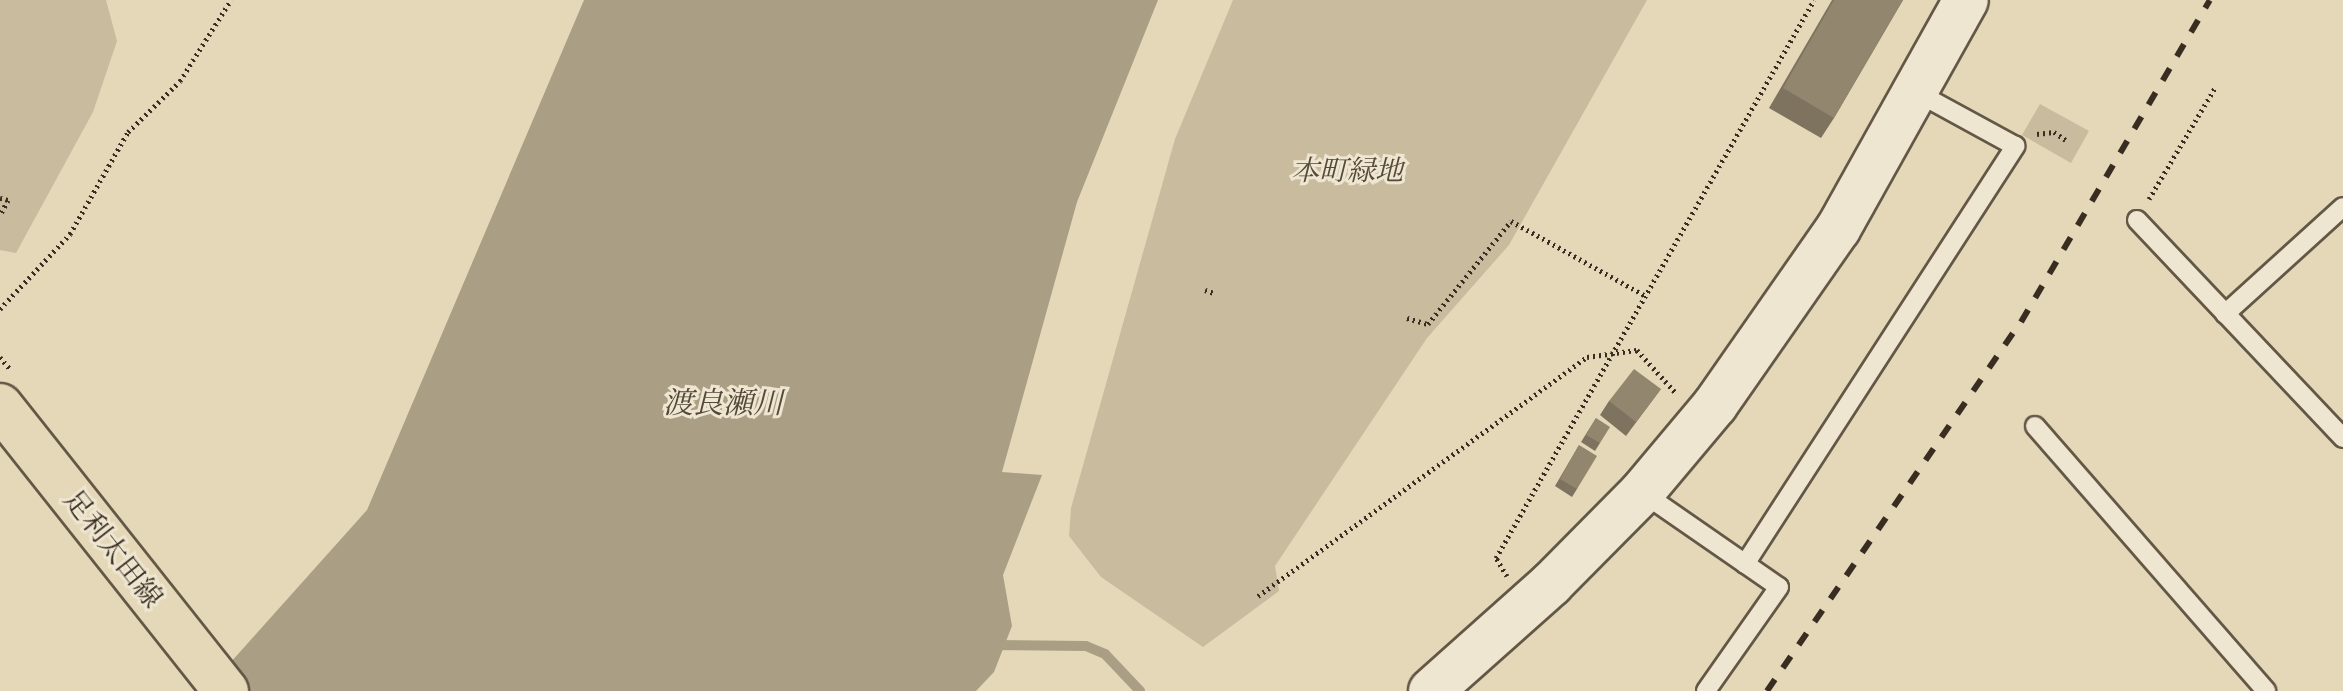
<!DOCTYPE html>
<meta charset="utf-8">
<style>
body{margin:0}
#map{position:relative;width:2343px;height:691px;overflow:hidden;background:#e5d8b8;font-family:Cardo,"Noto Serif JP",serif}
div>[style]{position:absolute}
.green>*{inset:0;background:#c8bb9e}
.water>*{inset:0;background:#aa9e84}
.stream>*{height:10px;margin:-5px;padding:0 5px;transform-origin:5px;border-radius:5px;background:#aa9e84}
.path>*{height:5px;margin-top:-2.5px;transform-origin:0;background:repeating-linear-gradient(90deg,#382d20 0 2px,transparent 0 6px)}
.roads{filter:drop-shadow(2px 0 #635846) drop-shadow(-2px 0 #635846) drop-shadow(0 2px #635846) drop-shadow(0 -2px #635846)}
.lane>*{height:18px;margin:-9px;padding:0 9px;transform-origin:9px;border-radius:9px;background:#eee6d1}
.secondary>*{height:44px;margin:-22px;padding:0 22px;transform-origin:22px;border-radius:22px;background:#eee6d1}
.primary>*{height:44px;margin:-22px;padding:0 22px;transform-origin:22px;border-radius:22px;background:#e5d8b8}
.rail>*{height:6px;margin-top:-3px;transform-origin:0;background:repeating-linear-gradient(90deg,#382d20 0 14px,transparent 0 28px)}
.wall>*{inset:0;background:#7e735f}
.building>*{inset:0;background:#92866f}
span{translate:-50% -50%;white-space:nowrap;text-align:center;line-height:1.15;-webkit-text-stroke:6px #eee6d1;paint-order:stroke}
.park-label{font-size:28px;color:#554939;font-style:italic}
.street-label{font-size:28px;color:#382d20}
.water-label{font-size:30px;color:#544939;font-style:italic}
</style>
<div id="map">
<div class="green">
<i style="clip-path:polygon(0 0,106px 0,117px 41px,93px 112px,16px 253px,0 250px)"></i>
<i style="clip-path:polygon(1233px 0,1647px 0,1509px 245px,1427px 338px,1275px 566px,1279px 591px,1203px 647px,1101px 577px,1069px 536px,1071px 508px,1175px 139px)"></i>
<i style="clip-path:polygon(2040px 104px,2089px 131px,2071px 163px,2022px 135px)"></i>
</div>
<div class="water">
<i style="clip-path:polygon(584px 0,1158px 0,1077px 202px,1002px 472px,1042px 475px,1003px 575px,1012px 626px,994px 672px,976px 691px,205px 691px,367px 510px)"></i>
</div>
<div class="stream">
<i style="left:991px;top:645px;width:95px;rotate:0.6deg"></i>
<i style="left:1086px;top:646px;width:21px;rotate:23deg"></i>
<i style="left:1105px;top:654px;width:51px;rotate:46.6deg"></i>
</div>
<div class="path">
<i style="left:2037px;top:134px;width:17px;rotate:-7deg"></i>
<i style="left:2054px;top:132px;width:14px;rotate:34deg"></i>
<i style="left:0;top:198px;width:8px;rotate:14deg"></i>
<i style="left:8px;top:200px;width:17px;rotate:118deg"></i>
<i style="left:2149px;top:199px;width:129px;rotate:-59.3deg"></i>
<i style="left:1205px;top:290px;width:9px;rotate:18deg"></i>
<i style="left:0;top:309px;width:103px;rotate:-47deg"></i>
<i style="left:70px;top:234px;width:117px;rotate:-60.4deg"></i>
<i style="left:128px;top:132px;width:73px;rotate:-44.4deg"></i>
<i style="left:180px;top:81px;width:96px;rotate:-57.8deg"></i>
<i style="left:1407px;top:318px;width:22px;rotate:16deg"></i>
<i style="left:1428px;top:324px;width:132px;rotate:-51.1deg"></i>
<i style="left:1511px;top:221px;width:154px;rotate:29.1deg"></i>
<i style="left:0;top:357px;width:17px;rotate:50deg"></i>
<i style="left:1507px;top:576px;width:21px;rotate:-121deg"></i>
<i style="left:1496px;top:558px;width:642px;rotate:-60.32deg"></i>
<i style="left:1258px;top:596px;width:407px;rotate:-36deg"></i>
<i style="left:1587px;top:357px;width:50px;rotate:-8deg"></i>
<i style="left:1637px;top:350px;width:57px;rotate:47.9deg"></i>
</div>
<div class="roads">
<div class="lane">
<i style="left:2137px;top:220px;width:300px;rotate:46.6deg"></i>
<i style="left:2225px;top:314px;width:159px;rotate:-42.2deg"></i>
<i style="left:2035px;top:426px;width:352px;rotate:48.9deg"></i>
<i style="left:1643px;top:493px;width:165px;rotate:34.7deg"></i>
<i style="left:1779px;top:587px;width:127px;rotate:125.1deg"></i>
<i style="left:1745px;top:564px;width:498px;rotate:-57.1deg"></i>
<i style="left:2015px;top:146px;width:113px;rotate:-151.4deg"></i>
</div>
<div class="secondary">
<i style="left:1431px;top:691px;width:161px;rotate:-41.7deg"></i>
<i style="left:1551px;top:584px;width:129px;rotate:-45.3deg"></i>
<i style="left:1642px;top:492px;width:114px;rotate:-50deg"></i>
<i style="left:1715px;top:405px;width:215px;rotate:-55.1deg"></i>
<i style="left:1838px;top:229px;width:262px;rotate:-60.8deg"></i>
</div>
<div class="primary">
<i style="left:0;top:406px;width:364px;rotate:51.6deg"></i>
</div>
</div>
<div class="rail">
<i style="left:1767px;top:691px;width:448px;rotate:-55.5deg"></i>
<i style="left:2021px;top:322px;width:373px;rotate:-59.6deg"></i>
</div>
<div class="wall">
<i style="clip-path:polygon(1832px 0,1903px 0,1834px 118px,1821px 138px,1769px 108px)"></i>
<i style="clip-path:polygon(1661px 389px,1626px 436px,1600px 415px,1609px 401px)"></i>
<i style="clip-path:polygon(1596px 418px,1600px 443px,1595px 451px,1581px 442px)"></i>
<i style="clip-path:polygon(1579px 445px,1577px 489px,1572px 497px,1555px 486px)"></i>
</div>
<div class="building">
<i style="clip-path:polygon(1834px 0,1903px 0,1834px 118px,1783px 88px)"></i>
<i style="clip-path:polygon(1634px 369px,1661px 389px,1636px 422px,1609px 401px)"></i>
<i style="clip-path:polygon(1596px 418px,1610px 427px,1600px 443px,1586px 435px)"></i>
<i style="clip-path:polygon(1579px 445px,1597px 456px,1577px 489px,1560px 479px)"></i>
</div>
<div class="park-label">
<span style="left:1347px;top:171px">本町緑地</span>
</div>
<div class="street-label">
<span style="left:113px;top:549px;rotate:52deg">足利太田線</span>
</div>
<div class="water-label">
<span style="left:723px;top:404px">渡良瀬川</span>
</div>
</div>
